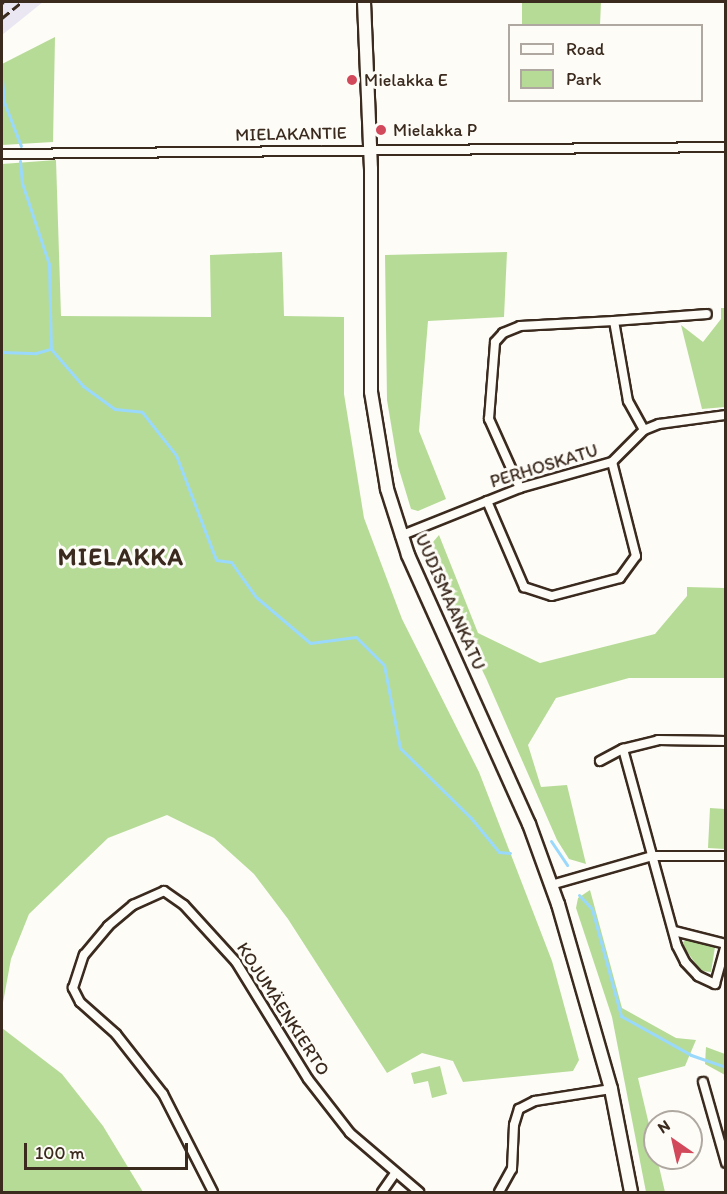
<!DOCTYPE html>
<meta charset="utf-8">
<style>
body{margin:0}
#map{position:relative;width:727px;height:1194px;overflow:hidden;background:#fdfcf7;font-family:Itim,sans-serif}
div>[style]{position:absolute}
.built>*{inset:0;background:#eae7f3}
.green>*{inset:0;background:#b6db96}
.stream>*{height:3px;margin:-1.5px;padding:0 1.5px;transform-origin:1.5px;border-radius:1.5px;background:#9ad9fc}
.roads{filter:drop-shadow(2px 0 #3b2a1e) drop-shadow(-2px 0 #3b2a1e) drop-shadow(0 2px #3b2a1e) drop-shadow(0 -2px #3b2a1e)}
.street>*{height:8px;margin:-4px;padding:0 4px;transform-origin:4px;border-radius:4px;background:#fdfcf7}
.secondary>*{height:12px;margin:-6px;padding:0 6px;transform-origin:6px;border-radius:6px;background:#fdfcf7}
.rail>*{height:3px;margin-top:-1.5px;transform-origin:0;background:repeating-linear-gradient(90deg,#3b2a1e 0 9px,transparent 0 13.5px)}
.dots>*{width:16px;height:16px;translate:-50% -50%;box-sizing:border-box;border:3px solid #fdfcf7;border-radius:50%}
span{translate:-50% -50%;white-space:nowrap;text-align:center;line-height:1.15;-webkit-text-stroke:6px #fdfcf7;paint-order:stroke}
.poi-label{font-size:18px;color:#3b2a1e}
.left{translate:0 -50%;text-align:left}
.street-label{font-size:18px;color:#3b2a1e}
.district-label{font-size:24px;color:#3b2a1e;font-weight:700;letter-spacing:1.5px}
.frame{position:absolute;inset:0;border:3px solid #3b2a1e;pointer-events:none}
.legend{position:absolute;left:508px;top:24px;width:195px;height:78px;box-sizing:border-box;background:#fdfcf7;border:2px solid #afa8a0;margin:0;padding:8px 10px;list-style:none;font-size:18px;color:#3b2a1e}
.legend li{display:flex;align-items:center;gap:12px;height:30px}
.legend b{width:30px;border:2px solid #afa8a0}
.north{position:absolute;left:643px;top:1110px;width:60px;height:60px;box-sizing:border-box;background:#fdfcf7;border:2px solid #afa8a0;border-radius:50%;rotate:326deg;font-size:16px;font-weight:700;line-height:24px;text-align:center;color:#3b2a1e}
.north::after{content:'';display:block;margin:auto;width:21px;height:27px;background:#d1495b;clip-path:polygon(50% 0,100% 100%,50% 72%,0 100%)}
.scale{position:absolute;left:24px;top:1143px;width:164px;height:27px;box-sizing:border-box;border:3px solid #3b2a1e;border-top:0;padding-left:8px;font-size:18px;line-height:21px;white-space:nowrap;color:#3b2a1e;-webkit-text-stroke:4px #fdfcf7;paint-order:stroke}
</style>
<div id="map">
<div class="built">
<i style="clip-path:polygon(2px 2px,43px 2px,2px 35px)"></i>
</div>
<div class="green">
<i style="clip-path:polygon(522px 2px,601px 2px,600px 25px,522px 25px)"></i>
<i style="clip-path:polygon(55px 37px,53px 142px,2px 145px,2px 64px)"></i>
<i style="clip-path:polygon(56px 160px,61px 316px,211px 317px,210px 255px,282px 252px,284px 316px,344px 317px,344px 394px,364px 518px,402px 619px,479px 772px,552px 961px,579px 1060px,573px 1071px,463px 1082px,453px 1061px,422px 1053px,387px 1073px,288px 919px,254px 874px,214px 838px,167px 815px,108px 838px,29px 914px,11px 959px,2px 1008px,2px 164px)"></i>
<i style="clip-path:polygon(507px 252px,504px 317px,428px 321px,419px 431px,446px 499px,418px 511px,411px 509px,398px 466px,387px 400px,385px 255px)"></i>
<i style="clip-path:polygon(721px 308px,726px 308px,725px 407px,702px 409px,681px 325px,703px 342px,721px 319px)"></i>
<i style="clip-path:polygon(439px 535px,478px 633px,540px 663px,655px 634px,687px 596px,687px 587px,725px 588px,725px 678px,629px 678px,556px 698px,528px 745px,541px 787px,567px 785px,586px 864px,569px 859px,557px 840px,486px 678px,442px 588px,427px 549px)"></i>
<i style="clip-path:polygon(710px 808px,725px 809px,725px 849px,708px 848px)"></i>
<i style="clip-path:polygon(590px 890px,622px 1008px,676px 1038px,696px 1040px,685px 1066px,638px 1078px,665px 1192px,646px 1192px,612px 1017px,576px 908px,578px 898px)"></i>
<i style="clip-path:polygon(688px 939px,715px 947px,711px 972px,701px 971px,685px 949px,683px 942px)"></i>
<i style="clip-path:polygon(2px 1028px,62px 1074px,103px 1126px,143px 1192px,2px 1192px)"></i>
<i style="clip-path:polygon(706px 1047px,725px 1054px,725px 1075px,705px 1064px)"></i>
<i style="clip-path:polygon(440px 1066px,447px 1094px,432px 1098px,428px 1081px,414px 1084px,411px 1073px)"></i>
</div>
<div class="stream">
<i style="left:2px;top:79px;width:23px;rotate:85deg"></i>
<i style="left:4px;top:102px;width:47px;rotate:68.9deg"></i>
<i style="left:20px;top:161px;width:22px;rotate:85deg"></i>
<i style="left:22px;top:183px;width:85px;rotate:71.6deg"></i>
<i style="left:49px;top:264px;width:85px;rotate:88.7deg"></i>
<i style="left:51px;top:349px;width:49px;rotate:49.1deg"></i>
<i style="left:83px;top:386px;width:39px;rotate:36deg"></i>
<i style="left:115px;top:409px;width:27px;rotate:6deg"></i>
<i style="left:142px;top:412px;width:55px;rotate:51.7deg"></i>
<i style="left:176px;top:455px;width:112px;rotate:69.1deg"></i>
<i style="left:216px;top:560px;width:15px;rotate:8deg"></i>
<i style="left:231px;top:562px;width:43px;rotate:54.5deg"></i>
<i style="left:256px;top:597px;width:71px;rotate:40.4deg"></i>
<i style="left:310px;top:643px;width:46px;rotate:-7.4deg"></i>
<i style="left:356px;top:637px;width:40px;rotate:45deg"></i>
<i style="left:384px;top:665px;width:85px;rotate:79.1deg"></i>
<i style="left:400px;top:748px;width:100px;rotate:44.6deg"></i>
<i style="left:471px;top:818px;width:44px;rotate:50.5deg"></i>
<i style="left:499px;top:852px;width:11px;rotate:5deg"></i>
<i style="left:2px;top:352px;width:34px;rotate:2deg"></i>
<i style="left:36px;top:353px;width:15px;rotate:-16deg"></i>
<i style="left:551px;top:841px;width:29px;rotate:56deg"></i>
<i style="left:579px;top:895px;width:19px;rotate:47deg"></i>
<i style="left:592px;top:909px;width:111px;rotate:74.8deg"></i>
<i style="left:621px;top:1016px;width:80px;rotate:29.1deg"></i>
<i style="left:691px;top:1055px;width:37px;rotate:19deg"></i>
</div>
<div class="roads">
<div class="street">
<i style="left:2px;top:154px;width:724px;rotate:-0.55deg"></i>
<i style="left:614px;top:321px;width:93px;rotate:-4.3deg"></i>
<i style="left:520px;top:488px;width:76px;rotate:-114.2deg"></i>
<i style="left:489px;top:419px;width:77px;rotate:-85.5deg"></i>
<i style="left:495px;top:342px;width:12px;rotate:-48deg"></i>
<i style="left:503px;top:333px;width:18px;rotate:-22deg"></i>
<i style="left:520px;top:326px;width:94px;rotate:-3deg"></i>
<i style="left:614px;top:321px;width:81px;rotate:80.1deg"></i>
<i style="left:628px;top:401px;width:33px;rotate:61deg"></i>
<i style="left:487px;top:501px;width:94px;rotate:66.7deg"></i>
<i style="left:524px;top:587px;width:29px;rotate:18deg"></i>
<i style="left:552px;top:596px;width:70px;rotate:-14.8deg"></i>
<i style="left:620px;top:578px;width:27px;rotate:-54deg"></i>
<i style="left:636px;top:556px;width:97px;rotate:-104.3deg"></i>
<i style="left:400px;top:536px;width:129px;rotate:-21.8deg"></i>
<i style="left:520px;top:488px;width:96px;rotate:-15.8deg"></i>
<i style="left:612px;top:462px;width:45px;rotate:-45deg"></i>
<i style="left:644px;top:430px;width:16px;rotate:-22deg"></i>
<i style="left:659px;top:424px;width:68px;rotate:-7.7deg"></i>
<i style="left:623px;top:749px;width:36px;rotate:-14deg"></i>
<i style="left:658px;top:740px;width:68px;rotate:0.8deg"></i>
<i style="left:600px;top:761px;width:26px;rotate:-28deg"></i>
<i style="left:623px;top:749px;width:204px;rotate:74.7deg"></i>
<i style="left:677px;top:946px;width:18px;rotate:63deg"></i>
<i style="left:685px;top:962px;width:19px;rotate:47deg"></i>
<i style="left:698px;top:976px;width:19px;rotate:25deg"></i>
<i style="left:715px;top:984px;width:41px;rotate:-74.6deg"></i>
<i style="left:551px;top:885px;width:105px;rotate:-16deg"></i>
<i style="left:652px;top:856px;width:74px"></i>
<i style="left:674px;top:931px;width:54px;rotate:14deg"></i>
<i style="left:703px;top:1082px;width:84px;rotate:74.1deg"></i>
<i style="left:213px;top:1192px;width:110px;rotate:-117deg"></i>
<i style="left:163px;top:1094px;width:76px;rotate:-128.1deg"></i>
<i style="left:116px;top:1034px;width:48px;rotate:-138.4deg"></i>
<i style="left:80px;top:1002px;width:16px;rotate:-117deg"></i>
<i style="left:73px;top:988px;width:35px;rotate:-72deg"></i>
<i style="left:84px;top:955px;width:38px;rotate:-50deg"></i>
<i style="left:108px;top:926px;width:33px;rotate:-40deg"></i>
<i style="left:133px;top:905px;width:34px;rotate:-24deg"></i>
<i style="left:164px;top:891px;width:24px;rotate:35deg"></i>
<i style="left:184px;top:905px;width:77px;rotate:47.6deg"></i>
<i style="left:236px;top:962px;width:137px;rotate:58.4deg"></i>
<i style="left:308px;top:1079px;width:68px;rotate:52.1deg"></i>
<i style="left:350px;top:1133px;width:91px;rotate:40.5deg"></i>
<i style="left:382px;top:1192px;width:21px;rotate:-55deg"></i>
<i style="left:499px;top:1192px;width:26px;rotate:-61deg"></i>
<i style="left:512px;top:1169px;width:44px;rotate:-87.4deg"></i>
<i style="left:514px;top:1125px;width:17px;rotate:-73deg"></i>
<i style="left:519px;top:1109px;width:18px;rotate:-27deg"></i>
<i style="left:535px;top:1101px;width:77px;rotate:-9deg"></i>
</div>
<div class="secondary">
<i style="left:364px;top:2px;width:167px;rotate:87.6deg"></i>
<i style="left:371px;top:169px;width:223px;rotate:90deg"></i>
<i style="left:371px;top:392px;width:98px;rotate:80.6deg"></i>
<i style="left:387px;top:489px;width:69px;rotate:72.3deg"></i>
<i style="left:408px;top:555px;width:295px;rotate:65.8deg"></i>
<i style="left:529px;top:824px;width:85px;rotate:70.1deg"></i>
<i style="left:558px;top:904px;width:192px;rotate:74deg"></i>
<i style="left:611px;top:1089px;width:105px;rotate:79deg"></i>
</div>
</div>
<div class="rail">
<i style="left:2px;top:3px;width:2px;rotate:-27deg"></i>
<i style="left:2px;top:18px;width:26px;rotate:-39deg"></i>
</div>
<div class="dots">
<i style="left:352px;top:80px;background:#d1495b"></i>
<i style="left:381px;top:130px;background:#d1495b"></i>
</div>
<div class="poi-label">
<span class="left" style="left:364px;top:80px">Mielakka E</span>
<span class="left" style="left:393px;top:130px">Mielakka P</span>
</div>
<div class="street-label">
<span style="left:291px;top:134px;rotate:-1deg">MIELAKANTIE</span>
<span style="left:544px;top:466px;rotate:-17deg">PERHOSKATU</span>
<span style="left:450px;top:602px;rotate:66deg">UUDISMAANKATU</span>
<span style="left:283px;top:1009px;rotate:57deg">KOJUMÄENKIERTO</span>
</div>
<div class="district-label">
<span style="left:121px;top:557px">MIELAKKA</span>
</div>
<div class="frame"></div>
<ul class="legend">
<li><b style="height:8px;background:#fdfcf7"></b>Road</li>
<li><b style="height:16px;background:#b6db96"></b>Park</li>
</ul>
<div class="north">N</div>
<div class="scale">100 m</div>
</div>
